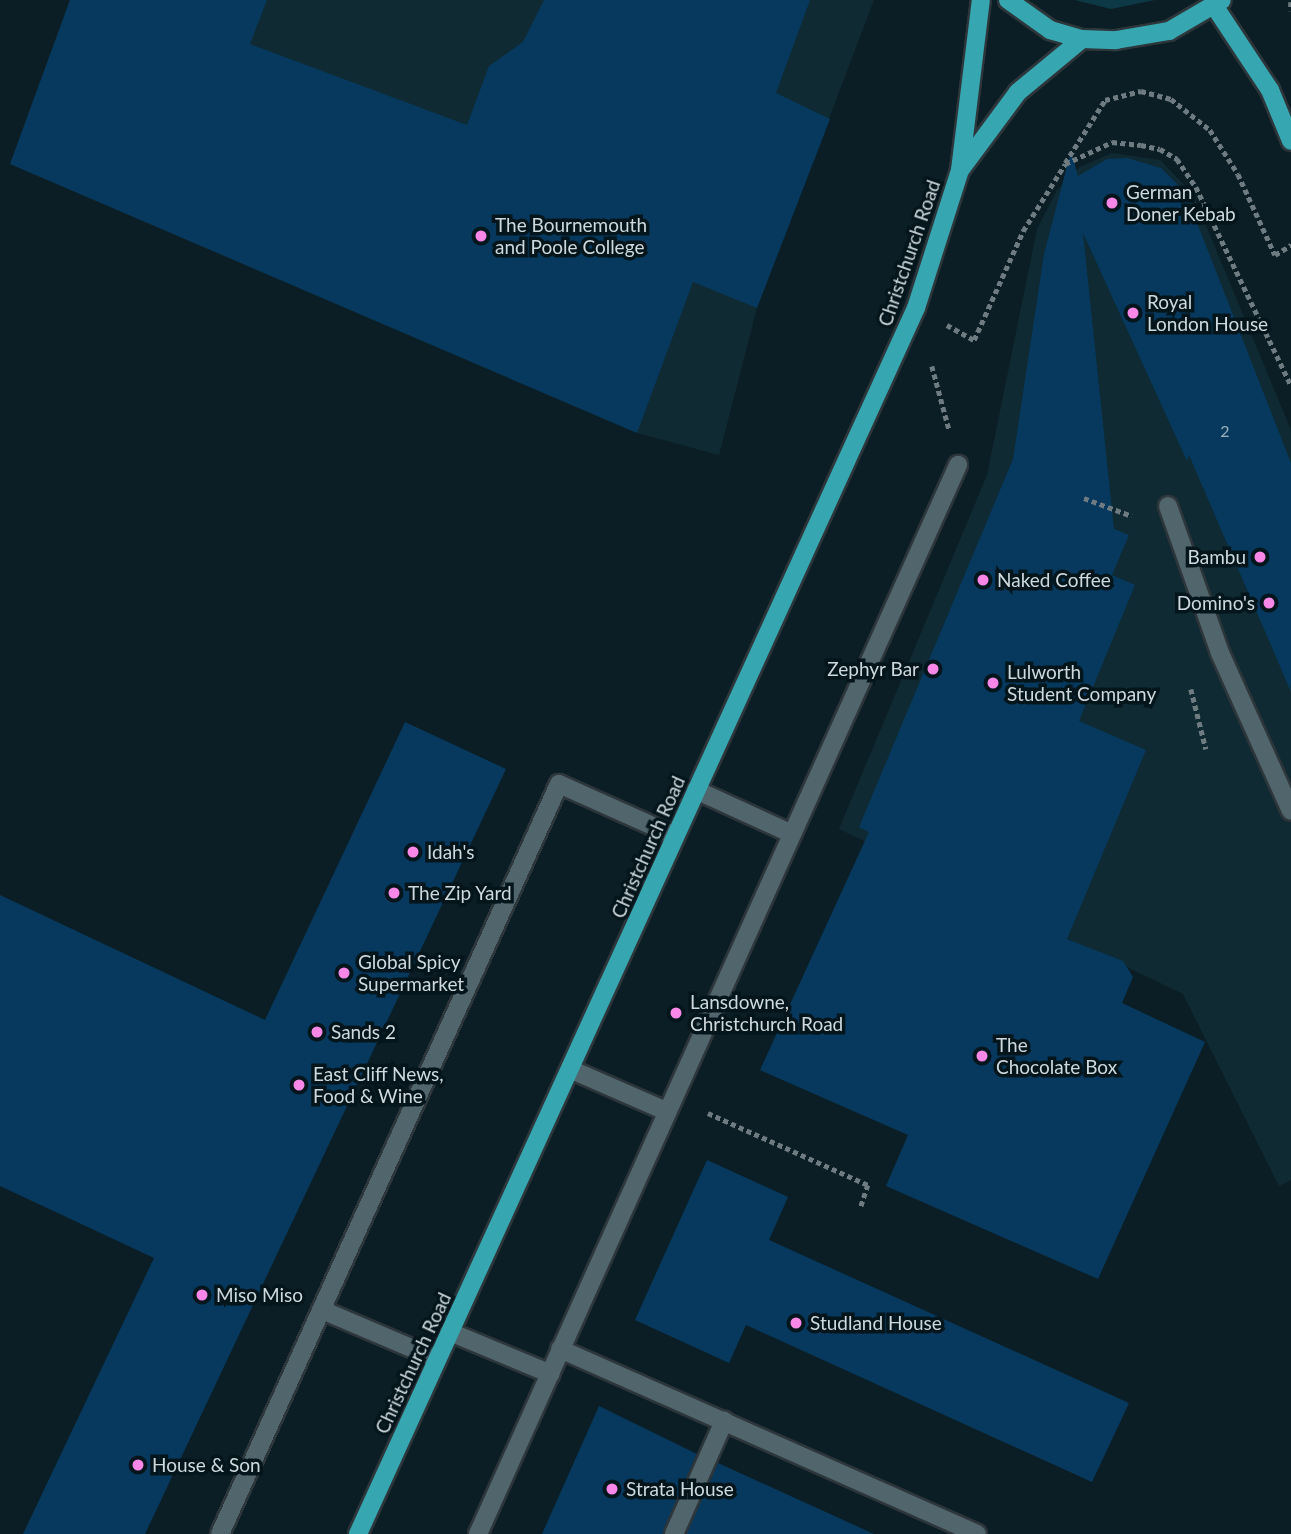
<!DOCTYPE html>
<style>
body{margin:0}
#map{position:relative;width:1291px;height:1534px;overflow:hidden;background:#0c1e25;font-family:Lato,sans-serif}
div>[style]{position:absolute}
.built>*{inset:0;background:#0f2a32}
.green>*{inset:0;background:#0d3947}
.building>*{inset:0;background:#06395d}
.path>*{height:4.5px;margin-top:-2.25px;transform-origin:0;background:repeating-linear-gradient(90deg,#6e7c82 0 5px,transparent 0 8.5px)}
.roads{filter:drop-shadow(2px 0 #2d363b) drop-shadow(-2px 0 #2d363b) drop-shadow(0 2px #2d363b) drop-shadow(0 -2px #2d363b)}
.minor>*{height:18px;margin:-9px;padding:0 9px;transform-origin:9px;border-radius:9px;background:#51656d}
.major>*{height:18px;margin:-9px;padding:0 9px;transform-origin:9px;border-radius:9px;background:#36a7b1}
.dots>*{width:19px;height:19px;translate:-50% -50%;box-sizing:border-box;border:4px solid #04151b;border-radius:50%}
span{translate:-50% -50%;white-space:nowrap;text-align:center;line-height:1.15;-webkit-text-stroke:7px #04151b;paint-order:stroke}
.number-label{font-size:16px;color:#9cb1bd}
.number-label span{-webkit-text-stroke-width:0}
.poi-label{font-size:19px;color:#ced9dd}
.left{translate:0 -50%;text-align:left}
.right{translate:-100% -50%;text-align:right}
.street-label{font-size:19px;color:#ced9dd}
</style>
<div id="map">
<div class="built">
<i style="clip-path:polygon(70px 0,874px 0,757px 308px,719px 455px,637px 433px,10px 164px)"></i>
<i style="clip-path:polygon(1112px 153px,1160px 160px,1193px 194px,1291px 430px,1291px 1180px,1279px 1186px,1183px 994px,839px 829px,987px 475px,1037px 229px,1057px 190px,1080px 167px)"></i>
</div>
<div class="green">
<i style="clip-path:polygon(1075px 0,1155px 0,1111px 9px)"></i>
</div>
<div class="building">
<i style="clip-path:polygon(70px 0,267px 0,250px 44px,467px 125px,489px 66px,523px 42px,544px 0,810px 0,776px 93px,830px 119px,757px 308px,693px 282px,637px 433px,10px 164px)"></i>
<i style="clip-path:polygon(1071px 151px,1078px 176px,1107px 159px,1127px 158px,1161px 168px,1185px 192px,1291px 463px,1291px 692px,1189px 455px,1187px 461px,1083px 233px,1114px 529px,1129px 535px,1112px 575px,1135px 585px,1079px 721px,1146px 750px,1067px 939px,1123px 961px,1133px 977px,1122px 1003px,1205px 1042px,1098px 1279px,886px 1186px,908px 1135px,760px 1070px,869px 832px,859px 827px,1013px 459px,1044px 254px)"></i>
<i style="clip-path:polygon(405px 722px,506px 769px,145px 1534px,23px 1534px,154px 1258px,0 1186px,0 895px,265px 1020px)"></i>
<i style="clip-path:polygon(707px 1160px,788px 1197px,769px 1240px,1129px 1403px,1092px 1482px,746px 1325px,729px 1363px,635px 1320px)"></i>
<i style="clip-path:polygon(599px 1406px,697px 1454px,663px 1534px,542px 1534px)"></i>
<i style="clip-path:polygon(718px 1463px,874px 1534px,686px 1534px)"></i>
</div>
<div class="path">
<i style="left:1291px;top:2px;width:9px;rotate:90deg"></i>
<i style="left:1065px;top:163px;width:75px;rotate:-57.6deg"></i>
<i style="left:1105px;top:100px;width:37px;rotate:-14deg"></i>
<i style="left:1141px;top:91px;width:31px;rotate:15deg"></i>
<i style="left:1171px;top:99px;width:50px;rotate:38.5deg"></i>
<i style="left:1210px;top:130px;width:52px;rotate:57.5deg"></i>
<i style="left:1238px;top:174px;width:89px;rotate:65.4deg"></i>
<i style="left:1275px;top:255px;width:19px;rotate:-32deg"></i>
<i style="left:947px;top:325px;width:31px;rotate:29deg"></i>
<i style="left:974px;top:340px;width:120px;rotate:-65.8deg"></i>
<i style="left:1023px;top:231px;width:79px;rotate:-57.9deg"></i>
<i style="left:1065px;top:164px;width:52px;rotate:-25.1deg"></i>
<i style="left:1112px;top:142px;width:29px;rotate:6deg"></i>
<i style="left:1141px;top:145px;width:19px;rotate:12deg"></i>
<i style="left:1160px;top:149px;width:20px;rotate:30deg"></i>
<i style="left:1177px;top:159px;width:34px;rotate:56deg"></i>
<i style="left:1196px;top:187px;width:220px;rotate:64.4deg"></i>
<i style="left:932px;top:366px;width:65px;rotate:74.9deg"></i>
<i style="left:1084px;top:498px;width:51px;rotate:20.6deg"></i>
<i style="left:1191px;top:689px;width:62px;rotate:76deg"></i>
<i style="left:708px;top:1113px;width:175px;rotate:24.2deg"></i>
<i style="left:868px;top:1185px;width:23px;rotate:108deg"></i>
</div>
<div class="roads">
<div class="minor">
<i style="left:1168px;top:506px;width:156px;rotate:70.5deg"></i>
<i style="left:1220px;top:653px;width:173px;rotate:65.8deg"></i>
<i style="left:696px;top:790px;width:103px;rotate:24.6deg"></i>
<i style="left:570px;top:1069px;width:105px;rotate:23.6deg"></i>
<i style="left:322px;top:1310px;width:125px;rotate:23.1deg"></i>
<i style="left:450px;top:1332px;width:109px;rotate:22.6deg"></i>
<i style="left:560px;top:1349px;width:456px;rotate:23.9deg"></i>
<i style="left:220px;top:1534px;width:823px;rotate:-65.68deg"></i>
<i style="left:559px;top:784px;width:127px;rotate:24.1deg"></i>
<i style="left:478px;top:1534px;width:1172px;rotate:-65.82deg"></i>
<i style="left:674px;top:1534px;width:124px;rotate:-66.1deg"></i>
</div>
<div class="major">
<i style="left:1008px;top:0;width:52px;rotate:35.5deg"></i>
<i style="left:1050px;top:30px;width:33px;rotate:16deg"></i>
<i style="left:1082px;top:39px;width:34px;rotate:2deg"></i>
<i style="left:1116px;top:40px;width:54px;rotate:-9.6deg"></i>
<i style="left:1169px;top:31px;width:61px;rotate:-30.3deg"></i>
<i style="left:1215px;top:7px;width:100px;rotate:56.5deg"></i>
<i style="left:1270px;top:90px;width:55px;rotate:67.6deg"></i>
<i style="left:961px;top:169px;width:96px;rotate:-53.5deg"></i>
<i style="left:1018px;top:92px;width:83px;rotate:-39.6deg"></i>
<i style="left:358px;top:1534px;width:1347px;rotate:-65.53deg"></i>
<i style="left:916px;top:308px;width:145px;rotate:-72.3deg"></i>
<i style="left:960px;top:170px;width:171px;rotate:-83deg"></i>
</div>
</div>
<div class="dots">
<i style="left:1112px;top:203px;background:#f987e8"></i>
<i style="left:481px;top:236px;background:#f987e8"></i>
<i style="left:1133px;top:313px;background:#f987e8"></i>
<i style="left:1260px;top:557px;background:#f987e8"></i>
<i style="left:983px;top:580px;background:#f987e8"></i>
<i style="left:1269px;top:603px;background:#f987e8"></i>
<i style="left:933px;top:669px;background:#f987e8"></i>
<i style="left:993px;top:683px;background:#f987e8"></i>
<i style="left:413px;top:852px;background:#f987e8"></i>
<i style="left:394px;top:893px;background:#f987e8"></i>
<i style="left:344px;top:973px;background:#f987e8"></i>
<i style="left:676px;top:1013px;background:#f987e8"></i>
<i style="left:317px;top:1032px;background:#f987e8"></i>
<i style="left:982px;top:1056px;background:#f987e8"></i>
<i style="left:299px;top:1085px;background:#f987e8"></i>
<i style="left:202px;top:1295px;background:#f987e8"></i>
<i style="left:796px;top:1323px;background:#f987e8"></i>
<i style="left:138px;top:1465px;background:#f987e8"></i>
<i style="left:612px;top:1489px;background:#f987e8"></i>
</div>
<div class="number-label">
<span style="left:1225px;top:431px">2</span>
</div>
<div class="poi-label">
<span class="left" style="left:1126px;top:203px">German<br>Doner Kebab</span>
<span class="left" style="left:495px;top:236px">The Bournemouth<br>and Poole College</span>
<span class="left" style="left:1147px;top:313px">Royal<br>London House</span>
<span class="right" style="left:1246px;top:557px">Bambu</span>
<span class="left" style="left:997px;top:580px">Naked Coffee</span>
<span class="right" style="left:1255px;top:603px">Domino's</span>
<span class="right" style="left:919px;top:669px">Zephyr Bar</span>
<span class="left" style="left:1007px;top:683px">Lulworth<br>Student Company</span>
<span class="left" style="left:427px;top:852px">Idah's</span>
<span class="left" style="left:408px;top:893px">The Zip Yard</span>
<span class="left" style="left:358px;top:973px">Global Spicy<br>Supermarket</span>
<span class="left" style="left:690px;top:1013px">Lansdowne,<br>Christchurch Road</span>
<span class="left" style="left:331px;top:1032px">Sands 2</span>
<span class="left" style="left:996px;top:1056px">The<br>Chocolate Box</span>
<span class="left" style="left:313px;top:1085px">East Cliff News,<br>Food &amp; Wine</span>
<span class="left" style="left:216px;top:1295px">Miso Miso</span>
<span class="left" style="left:810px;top:1323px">Studland House</span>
<span class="left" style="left:152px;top:1465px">House &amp; Son</span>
<span class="left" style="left:626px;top:1489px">Strata House</span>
</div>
<div class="street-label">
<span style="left:909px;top:253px;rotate:-71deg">Christchurch Road</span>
<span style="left:648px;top:847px;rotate:-66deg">Christchurch Road</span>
<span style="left:413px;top:1363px;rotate:-65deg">Christchurch Road</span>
</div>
</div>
